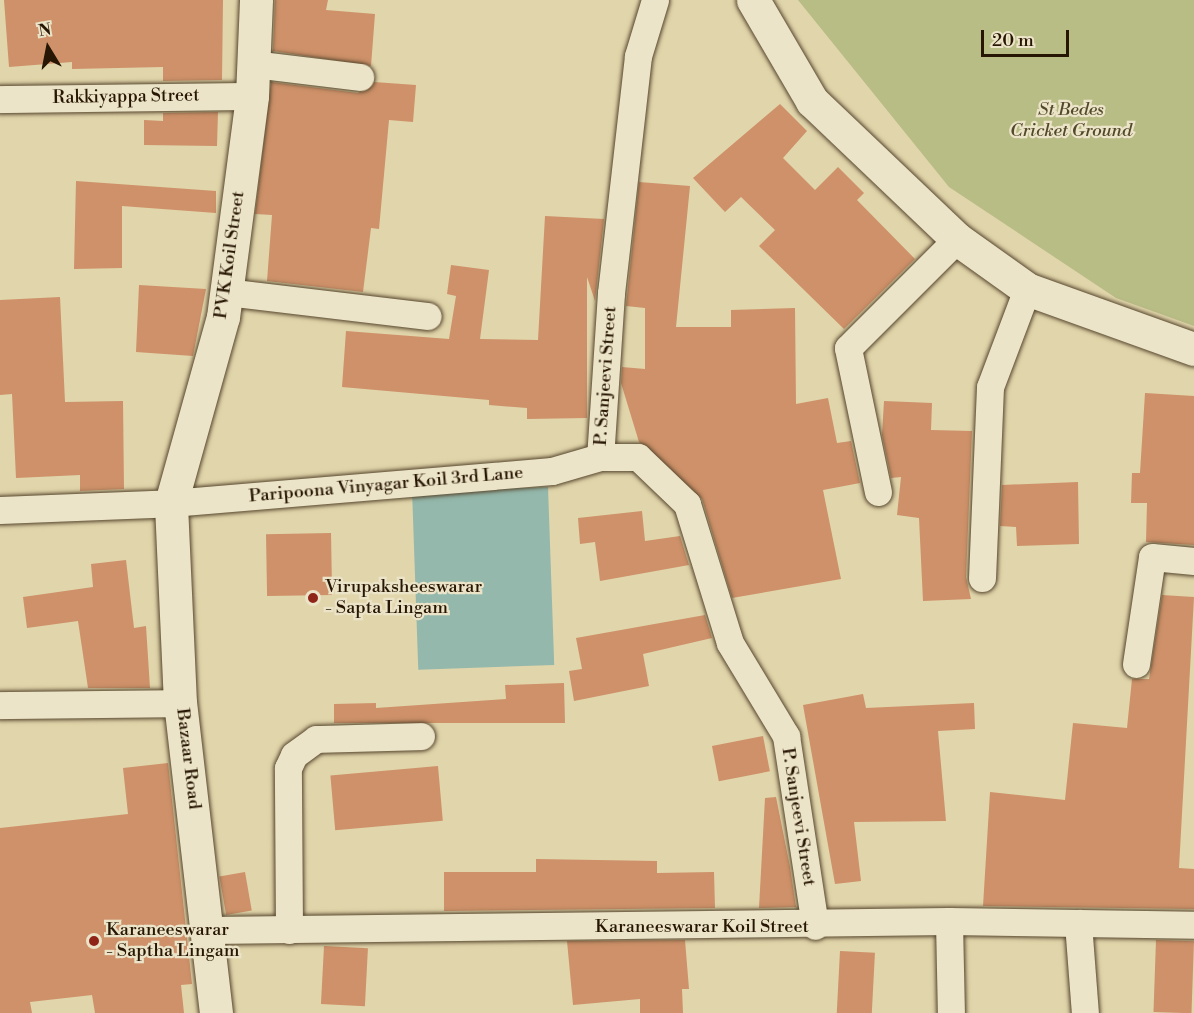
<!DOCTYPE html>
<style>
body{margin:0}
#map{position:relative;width:1194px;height:1013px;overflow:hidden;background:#e1d5ab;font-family:"Libre Bodoni",serif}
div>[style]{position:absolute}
.green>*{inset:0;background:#b8bc85}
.water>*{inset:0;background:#94b8ac;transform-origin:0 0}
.building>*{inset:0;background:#ce9169;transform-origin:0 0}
.roads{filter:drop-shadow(0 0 2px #56462d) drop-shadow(0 0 2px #56462d)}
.street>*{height:27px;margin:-13.5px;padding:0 13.5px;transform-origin:13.5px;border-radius:13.5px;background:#ece4c8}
.secondary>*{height:33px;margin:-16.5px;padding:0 16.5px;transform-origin:16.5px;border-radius:16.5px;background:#ece4c8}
.dots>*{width:16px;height:16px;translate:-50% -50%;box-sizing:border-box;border:3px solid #ece4c8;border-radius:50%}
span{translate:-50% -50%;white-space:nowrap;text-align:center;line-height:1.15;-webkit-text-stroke:4.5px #ece4c8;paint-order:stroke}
.street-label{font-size:18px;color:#271603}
.park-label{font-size:18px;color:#52482a;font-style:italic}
.poi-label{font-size:18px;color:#271603}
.left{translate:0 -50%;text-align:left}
.north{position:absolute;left:18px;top:18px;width:60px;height:60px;-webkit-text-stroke:4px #ece4c8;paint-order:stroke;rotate:350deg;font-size:16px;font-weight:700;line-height:24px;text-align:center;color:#271603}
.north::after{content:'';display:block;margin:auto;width:21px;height:27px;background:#271603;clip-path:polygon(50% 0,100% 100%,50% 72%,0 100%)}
.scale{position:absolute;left:981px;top:30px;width:88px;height:27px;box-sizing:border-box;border:3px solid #271603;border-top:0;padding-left:8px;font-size:18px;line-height:21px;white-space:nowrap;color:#271603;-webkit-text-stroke:4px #ece4c8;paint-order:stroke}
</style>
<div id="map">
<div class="green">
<div style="clip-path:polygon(798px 0,1194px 0,1194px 326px,1116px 298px,949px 187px)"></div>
</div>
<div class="water">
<div style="left:548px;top:487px;width:178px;height:136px;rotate:88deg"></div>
</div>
<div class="building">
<div style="clip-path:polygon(4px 0,223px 0,222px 80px,163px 81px,163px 67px,72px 69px,72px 62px,9px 67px)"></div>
<div style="clip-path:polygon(275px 0,328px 0,326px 10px,375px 14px,371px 66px,273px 51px)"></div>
<div style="clip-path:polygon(271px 82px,358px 93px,374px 82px,416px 85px,413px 122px,389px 120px,379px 229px,371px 228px,363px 292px,267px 281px,272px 215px,255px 214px)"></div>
<div style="clip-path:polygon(780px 104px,807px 131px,783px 158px,815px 190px,838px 167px,864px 193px,857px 200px,915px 259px,844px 329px,759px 246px,775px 230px,741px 197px,725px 212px,693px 178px)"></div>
<div style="clip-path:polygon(218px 112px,217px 146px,144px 145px,144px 120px,163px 121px,163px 113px)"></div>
<div style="clip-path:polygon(76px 181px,216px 191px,216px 213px,122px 206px,122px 268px,74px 269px)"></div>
<div style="clip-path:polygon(639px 182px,690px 186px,676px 327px,731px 327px,731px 310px,795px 308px,796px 404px,828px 398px,837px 443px,851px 441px,860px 483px,823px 490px,841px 579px,732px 598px,702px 499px,639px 442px,621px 383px,622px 367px,645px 369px,645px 308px,626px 306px)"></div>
<div style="clip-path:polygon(545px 216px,604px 219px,595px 301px,587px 277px,587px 418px,527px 419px,527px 408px,489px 405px,489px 400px,342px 387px,346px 331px,449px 339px,456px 296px,447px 294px,451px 265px,489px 270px,480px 339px,538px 340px)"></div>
<div style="clip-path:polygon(139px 285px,206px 289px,193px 356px,136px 352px)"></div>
<div style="clip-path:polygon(60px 297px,65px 402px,123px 401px,124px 489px,80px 491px,80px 475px,16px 478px,12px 394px,0 395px,0 300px)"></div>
<div style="clip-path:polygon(1145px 393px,1194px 396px,1194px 545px,1146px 542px,1147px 503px,1131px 503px,1132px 473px,1140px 473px)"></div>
<div style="clip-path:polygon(884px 401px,932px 403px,931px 430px,972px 431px,966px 577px,971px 599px,923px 601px,919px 518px,897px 515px,901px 477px,891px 478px,882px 435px)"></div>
<div style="clip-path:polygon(1078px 482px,1079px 544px,1017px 546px,1016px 527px,1000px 526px,1002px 485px)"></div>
<div style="clip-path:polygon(642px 511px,645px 541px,680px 536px,689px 565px,600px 581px,595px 542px,580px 544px,578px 518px)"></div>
<div style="left:331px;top:533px;width:62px;height:65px;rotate:89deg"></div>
<div style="clip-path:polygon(126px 560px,134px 628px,146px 626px,150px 688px,88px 688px,78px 621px,27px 628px,23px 597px,93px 587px,91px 564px)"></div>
<div style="clip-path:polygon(1162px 595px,1194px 597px,1179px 868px,1194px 869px,1194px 909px,983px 906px,990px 792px,1065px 800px,1073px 723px,1127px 728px,1132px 679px,1149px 679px)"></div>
<div style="clip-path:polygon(705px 615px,712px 638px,643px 654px,649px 686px,574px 701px,569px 671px,582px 669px,576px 638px)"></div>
<div style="clip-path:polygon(564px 683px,565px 723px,334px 723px,334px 704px,376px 703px,376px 708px,506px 699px,505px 685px)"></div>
<div style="clip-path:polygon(863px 694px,866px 708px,974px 703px,975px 729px,938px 731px,946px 821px,854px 822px,861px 881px,835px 884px,803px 705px)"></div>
<div style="left:763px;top:736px;width:36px;height:52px;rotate:79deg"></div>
<div style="clip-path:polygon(168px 763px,192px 984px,181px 985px,184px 1013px,95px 1013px,92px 995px,30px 1002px,32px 1013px,0 1013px,0 828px,128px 814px,123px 768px)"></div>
<div style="left:438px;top:766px;width:55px;height:108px;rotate:85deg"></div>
<div style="clip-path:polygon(776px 797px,790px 867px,796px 907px,759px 908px,765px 798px)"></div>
<div style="clip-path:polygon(536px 859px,657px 861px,657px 873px,714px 872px,715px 908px,444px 911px,444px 872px,536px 872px)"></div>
<div style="left:245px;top:872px;width:39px;height:26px;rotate:80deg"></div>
<div style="clip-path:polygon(685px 940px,689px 989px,682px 989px,683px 1013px,640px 1013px,640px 999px,573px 1005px,567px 941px)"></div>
<div style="left:1156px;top:940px;width:38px;height:72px;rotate:2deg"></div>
<div style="left:324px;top:946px;width:44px;height:58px;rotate:3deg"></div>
<div style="left:840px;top:951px;width:35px;height:62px;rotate:3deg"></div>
</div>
<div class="roads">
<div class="street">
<div style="left:655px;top:0;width:59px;rotate:106.9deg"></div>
<div style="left:638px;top:56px;width:239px;rotate:96.5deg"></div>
<div style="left:611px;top:293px;width:164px;rotate:93.8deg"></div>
<div style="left:600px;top:457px;width:38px"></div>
<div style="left:638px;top:457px;width:68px;rotate:43.8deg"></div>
<div style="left:687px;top:504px;width:145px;rotate:72.8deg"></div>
<div style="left:730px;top:643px;width:109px;rotate:58.9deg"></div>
<div style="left:786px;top:736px;width:192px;rotate:81.3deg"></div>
<div style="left:253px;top:64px;width:108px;rotate:6.9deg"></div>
<div style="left:0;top:99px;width:252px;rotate:-0.7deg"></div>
<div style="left:226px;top:292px;width:203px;rotate:6.8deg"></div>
<div style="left:878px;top:492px;width:147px;rotate:-101.8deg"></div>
<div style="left:848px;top:348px;width:154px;rotate:-45deg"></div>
<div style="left:0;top:510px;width:171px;rotate:-2.3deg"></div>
<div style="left:171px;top:503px;width:382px;rotate:-4.8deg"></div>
<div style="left:552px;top:471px;width:50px;rotate:-16.3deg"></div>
<div style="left:982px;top:578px;width:191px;rotate:-87.6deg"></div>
<div style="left:990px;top:387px;width:105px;rotate:-69.3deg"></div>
<div style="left:1136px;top:664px;width:108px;rotate:-81.5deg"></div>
<div style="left:1152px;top:557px;width:42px;rotate:5.4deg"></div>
<div style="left:0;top:705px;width:180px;rotate:-0.6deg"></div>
<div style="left:949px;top:921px;width:92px;rotate:88.8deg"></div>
<div style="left:1078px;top:923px;width:90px;rotate:85.6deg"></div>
<div style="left:210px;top:930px;width:739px;rotate:-0.7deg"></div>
<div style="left:949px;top:921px;width:245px;rotate:0.9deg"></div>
<div style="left:289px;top:930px;width:162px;rotate:-90.4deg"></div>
<div style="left:288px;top:768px;width:14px;rotate:-65deg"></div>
<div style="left:294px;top:755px;width:27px;rotate:-36deg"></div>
<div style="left:316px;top:739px;width:105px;rotate:-1.6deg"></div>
</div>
<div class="secondary">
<div style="left:753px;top:0;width:117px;rotate:59.7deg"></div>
<div style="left:812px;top:101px;width:200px;rotate:43.6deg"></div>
<div style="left:957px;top:239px;width:86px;rotate:35.5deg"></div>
<div style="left:1027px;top:289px;width:177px;rotate:19.8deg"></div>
<div style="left:216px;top:1013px;width:312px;rotate:-96.6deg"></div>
<div style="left:180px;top:703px;width:200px;rotate:-92.6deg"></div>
<div style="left:171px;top:503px;width:193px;rotate:-74.4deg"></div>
<div style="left:223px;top:317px;width:223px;rotate:-82.5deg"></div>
<div style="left:252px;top:96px;width:96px;rotate:-87.6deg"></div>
</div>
</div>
<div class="dots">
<div style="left:313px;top:598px;background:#8f2418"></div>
<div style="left:94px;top:941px;background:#8f2418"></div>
</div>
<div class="street-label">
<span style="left:126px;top:97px;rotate:-1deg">Rakkiyappa Street</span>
<span style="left:230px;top:255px;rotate:-82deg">PVK Koil Street</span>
<span style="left:606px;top:376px;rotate:-86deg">P. Sanjeevi Street</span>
<span style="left:386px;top:485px;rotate:-5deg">Paripoona Vinyagar Koil 3rd Lane</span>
<span style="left:188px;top:759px;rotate:83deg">Bazaar Road</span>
<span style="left:798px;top:817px;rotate:81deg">P. Sanjeevi Street</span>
<span style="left:702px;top:927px">Karaneeswarar Koil Street</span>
</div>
<div class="park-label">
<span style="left:1071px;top:121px">St Bedes<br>Cricket Ground</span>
</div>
<div class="poi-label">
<span class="left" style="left:325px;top:598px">Virupaksheeswarar<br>- Sapta Lingam</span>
<span class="left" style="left:106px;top:941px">Karaneeswarar<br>- Saptha Lingam</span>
</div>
<div class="north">N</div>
<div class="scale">20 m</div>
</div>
